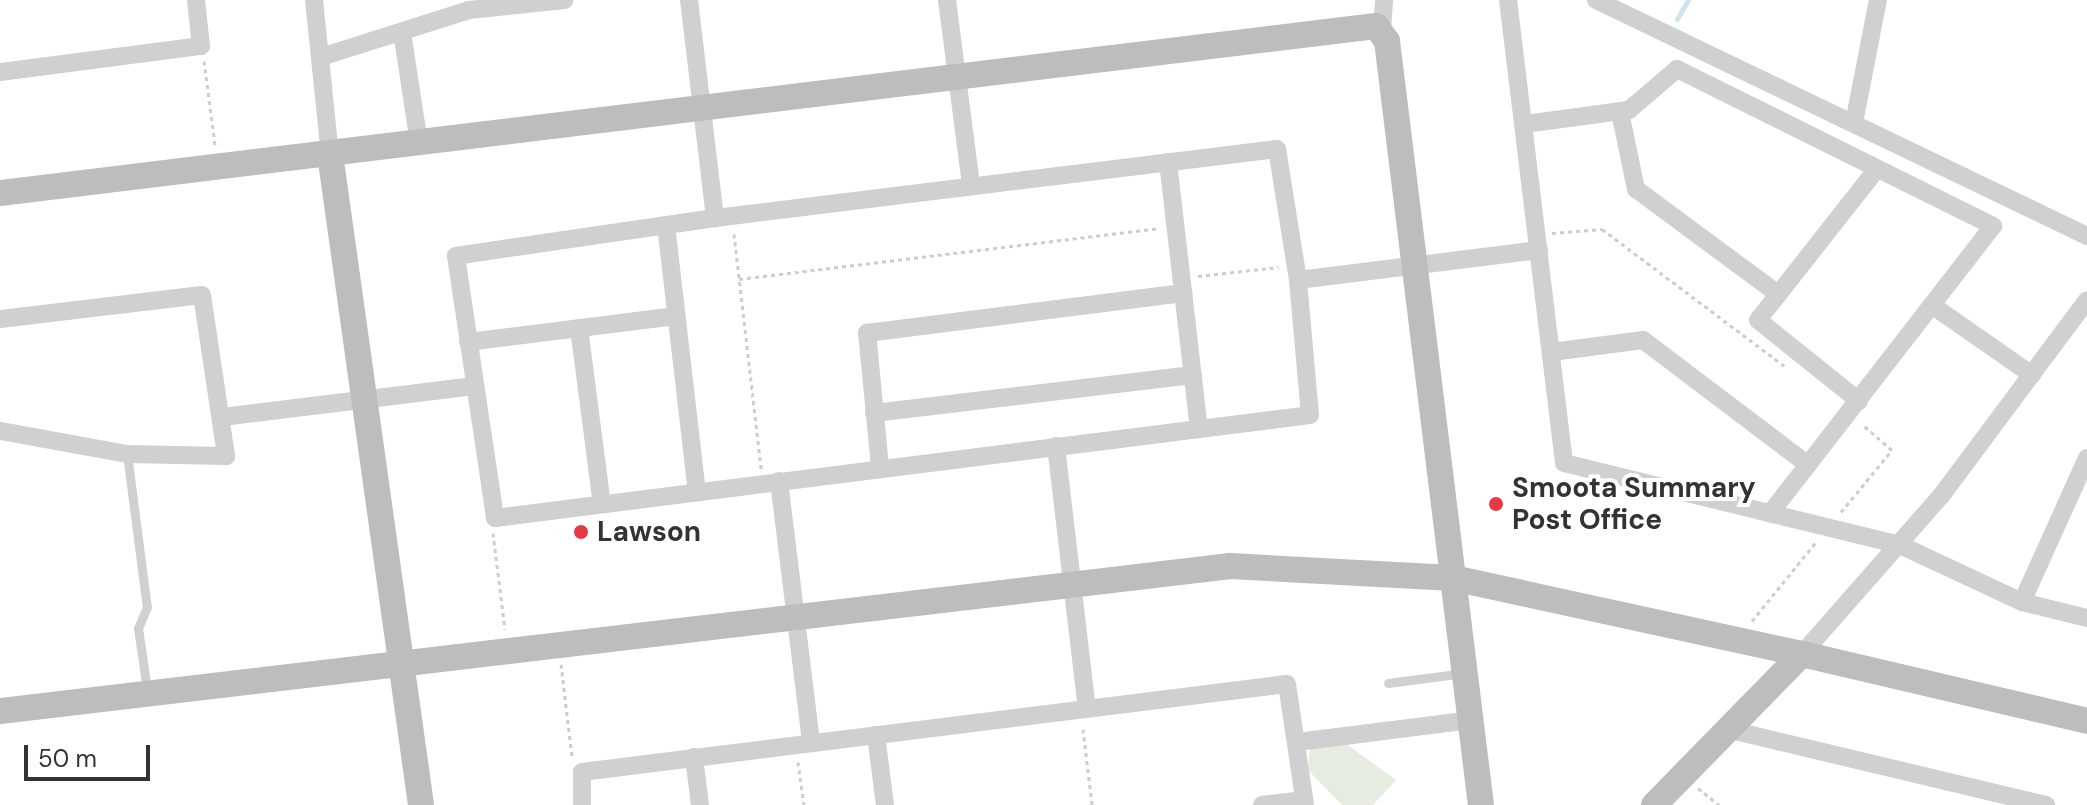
<!DOCTYPE html>
<style>
body{margin:0}
#map{position:relative;width:2087px;height:805px;overflow:hidden;background:#fff;font-family:"DM Sans",sans-serif}
div>[style]{position:absolute}
.green>*{inset:0;background:#e6ecdf}
.stream>*{height:5px;margin:-2.5px;padding:0 2.5px;transform-origin:2.5px;border-radius:2.5px;background:#cfe2ee}
.path>*{height:3px;margin-top:-1.5px;transform-origin:0;background:repeating-linear-gradient(90deg,#cdcdcd 0 4px,transparent 0 8px)}
.lane>*{height:9px;margin:-4.5px;padding:0 4.5px;transform-origin:4.5px;border-radius:4.5px;background:#d0d0d0}
.street>*{height:18px;margin:-9px;padding:0 9px;transform-origin:9px;border-radius:9px;background:#d0d0d0}
.secondary>*{height:26px;margin:-13px;padding:0 13px;transform-origin:13px;border-radius:13px;background:#bdbdbd}
.dots>*{width:22px;height:22px;translate:-50% -50%;box-sizing:border-box;border:4px solid #fff;border-radius:50%}
span{translate:-50% -50%;white-space:nowrap;text-align:center;line-height:1.15;-webkit-text-stroke:8px #fff;paint-order:stroke}
.poi-label{font-size:28px;color:#333;font-weight:700}
.left{translate:0 -50%;text-align:left}
.scale{position:absolute;left:24px;top:745px;width:126px;height:36px;box-sizing:border-box;border:4px solid #333;border-top:0;padding-left:10px;font-size:24px;line-height:28px;white-space:nowrap;color:#333;-webkit-text-stroke:6px #fff;paint-order:stroke}
</style>
<div id="map">
<div class="green">
<div style="clip-path:polygon(1345px 743px,1396px 780px,1373px 805px,1342px 805px,1308px 770px,1310px 748px)"></div>
</div>
<div class="stream">
<div style="left:1677px;top:19px;width:22px;rotate:-60deg"></div>
</div>
<div class="path">
<div style="left:204px;top:61px;width:85px;rotate:82.5deg"></div>
<div style="left:1552px;top:233px;width:50px;rotate:-4.6deg"></div>
<div style="left:1602px;top:229px;width:230px;rotate:36.9deg"></div>
<div style="left:734px;top:234px;width:237px;rotate:83.4deg"></div>
<div style="left:1198px;top:276px;width:81px;rotate:-6.4deg"></div>
<div style="left:739px;top:279px;width:424px;rotate:-6.9deg"></div>
<div style="left:1841px;top:512px;width:80px;rotate:-50.6deg"></div>
<div style="left:1892px;top:450px;width:40px;rotate:-139deg"></div>
<div style="left:493px;top:533px;width:97px;rotate:82.9deg"></div>
<div style="left:1752px;top:621px;width:102px;rotate:-51deg"></div>
<div style="left:561px;top:664px;width:93px;rotate:83.2deg"></div>
<div style="left:1083px;top:729px;width:77px;rotate:83.2deg"></div>
<div style="left:798px;top:762px;width:43px;rotate:82.1deg"></div>
<div style="left:1698px;top:788px;width:27px;rotate:39deg"></div>
</div>
<div class="lane">
<div style="left:127px;top:454px;width:154px;rotate:82.6deg"></div>
<div style="left:147px;top:607px;width:23px;rotate:113deg"></div>
<div style="left:138px;top:628px;width:63px;rotate:81.7deg"></div>
<div style="left:1388px;top:683px;width:77px;rotate:-7.5deg"></div>
</div>
<div class="street">
<div style="left:314px;top:0;width:155px;rotate:84.1deg"></div>
<div style="left:689px;top:0;width:220px;rotate:83.2deg"></div>
<div style="left:715px;top:218px;width:262px;rotate:171.7deg"></div>
<div style="left:456px;top:256px;width:265px;rotate:81.5deg"></div>
<div style="left:495px;top:518px;width:821px;rotate:-7.2deg"></div>
<div style="left:1310px;top:415px;width:136px;rotate:-95.1deg"></div>
<div style="left:1298px;top:280px;width:243px;rotate:-7.1deg"></div>
<div style="left:947px;top:0;width:188px;rotate:82.6deg"></div>
<div style="left:1508px;top:0;width:466px;rotate:83.1deg"></div>
<div style="left:1564px;top:463px;width:346px;rotate:13.7deg"></div>
<div style="left:1900px;top:545px;width:135px;rotate:25deg"></div>
<div style="left:2022px;top:602px;width:67px;rotate:13.8deg"></div>
<div style="left:1596px;top:0;width:545px;rotate:25.67deg"></div>
<div style="left:1382px;top:30px;width:30px;rotate:-86deg"></div>
<div style="left:402px;top:32px;width:112px;rotate:81.3deg"></div>
<div style="left:321px;top:57px;width:155px;rotate:-17.6deg"></div>
<div style="left:469px;top:10px;width:96px;rotate:-6deg"></div>
<div style="left:0;top:72px;width:203px;rotate:-7.4deg"></div>
<div style="left:201px;top:46px;width:46px;rotate:-96.2deg"></div>
<div style="left:1620px;top:112px;width:79px;rotate:78.3deg"></div>
<div style="left:1636px;top:189px;width:177px;rotate:36.5deg"></div>
<div style="left:1854px;top:123px;width:125px;rotate:-79deg"></div>
<div style="left:1524px;top:124px;width:106px;rotate:-7.6deg"></div>
<div style="left:1629px;top:110px;width:63px;rotate:-40.5deg"></div>
<div style="left:1677px;top:69px;width:353px;rotate:26.4deg"></div>
<div style="left:1993px;top:226px;width:364px;rotate:127.8deg"></div>
<div style="left:1168px;top:162px;width:268px;rotate:83.4deg"></div>
<div style="left:715px;top:218px;width:566px;rotate:-7deg"></div>
<div style="left:1277px;top:149px;width:133px;rotate:80.9deg"></div>
<div style="left:666px;top:225px;width:269px;rotate:83.4deg"></div>
<div style="left:1936px;top:308px;width:117px;rotate:34.9deg"></div>
<div style="left:0;top:319px;width:203px;rotate:-6.8deg"></div>
<div style="left:202px;top:295px;width:163px;rotate:81.5deg"></div>
<div style="left:226px;top:456px;width:99px;rotate:-178.8deg"></div>
<div style="left:127px;top:454px;width:129px;rotate:-169.7deg"></div>
<div style="left:579px;top:328px;width:177px;rotate:82.6deg"></div>
<div style="left:468px;top:342px;width:210px;rotate:-7.1deg"></div>
<div style="left:1552px;top:352px;width:92px;rotate:-7.5deg"></div>
<div style="left:1643px;top:340px;width:207px;rotate:37.1deg"></div>
<div style="left:1859px;top:401px;width:129px;rotate:-141.3deg"></div>
<div style="left:1758px;top:320px;width:192px;rotate:-51.8deg"></div>
<div style="left:874px;top:413px;width:321px;rotate:-6.8deg"></div>
<div style="left:222px;top:417px;width:254px;rotate:-7deg"></div>
<div style="left:1056px;top:446px;width:264px;rotate:83.3deg"></div>
<div style="left:880px;top:467px;width:135px;rotate:-95.5deg"></div>
<div style="left:867px;top:333px;width:319px;rotate:-7.2deg"></div>
<div style="left:779px;top:481px;width:264px;rotate:83deg"></div>
<div style="left:2022px;top:602px;width:158px;rotate:-65.7deg"></div>
<div style="left:1802px;top:654px;width:210px;rotate:-48.7deg"></div>
<div style="left:1941px;top:496px;width:244px;rotate:-53.3deg"></div>
<div style="left:1731px;top:730px;width:324px;rotate:13.4deg"></div>
<div style="left:876px;top:735px;width:71px;rotate:82.7deg"></div>
<div style="left:1297px;top:742px;width:175px;rotate:-7.2deg"></div>
<div style="left:694px;top:757px;width:48px;rotate:82.9deg"></div>
<div style="left:582px;top:805px;width:33px;rotate:-90deg"></div>
<div style="left:582px;top:772px;width:710px;rotate:-7.12deg"></div>
<div style="left:1287px;top:684px;width:122px;rotate:81.5deg"></div>
<div style="left:1262px;top:805px;width:42px;rotate:-6.8deg"></div>
</div>
<div class="secondary">
<div style="left:330px;top:154px;width:657px;rotate:82.04deg"></div>
<div style="left:0;top:193px;width:1386px;rotate:-6.92deg"></div>
<div style="left:1376px;top:26px;width:19px;rotate:54deg"></div>
<div style="left:1387px;top:41px;width:770px;rotate:82.99deg"></div>
<div style="left:0;top:711px;width:1239px;rotate:-6.72deg"></div>
<div style="left:1230px;top:566px;width:223px;rotate:3.1deg"></div>
<div style="left:1453px;top:578px;width:357px;rotate:12.3deg"></div>
<div style="left:1654px;top:805px;width:211px;rotate:-45.6deg"></div>
<div style="left:1802px;top:654px;width:293px;rotate:13.2deg"></div>
</div>
<div class="dots">
<div style="left:1496px;top:504px;background:#e63946"></div>
<div style="left:581px;top:532px;background:#e63946"></div>
</div>
<div class="poi-label">
<span class="left" style="left:1512px;top:504px">Smoota Summary<br>Post Office</span>
<span class="left" style="left:597px;top:532px">Lawson</span>
</div>
<div class="scale">50 m</div>
</div>
